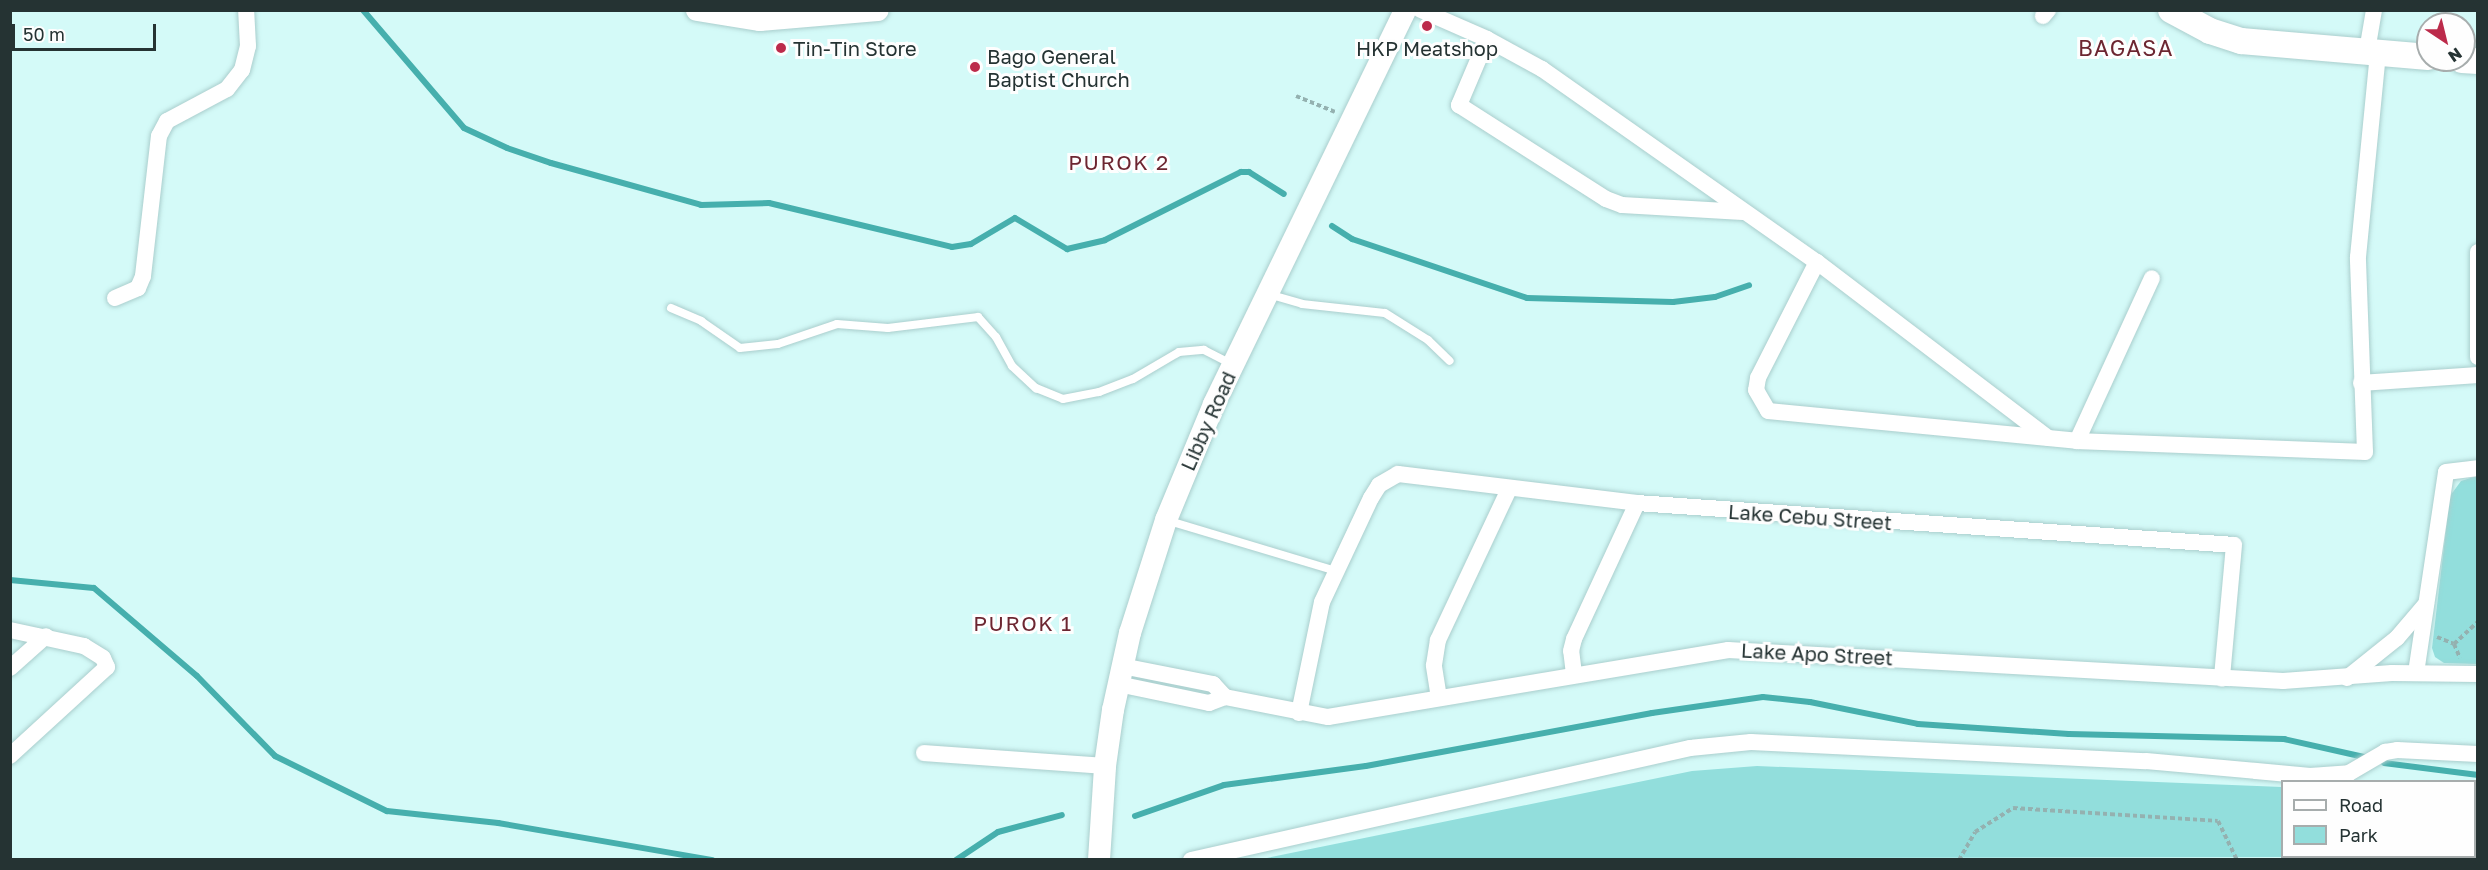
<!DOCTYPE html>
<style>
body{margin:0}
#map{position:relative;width:2488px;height:870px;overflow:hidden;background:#d4faf8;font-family:"Golos Text",sans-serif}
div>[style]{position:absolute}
.green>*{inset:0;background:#92dedc}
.stream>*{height:6px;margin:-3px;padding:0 3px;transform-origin:3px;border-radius:3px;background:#46afad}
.path>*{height:4px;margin-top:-2px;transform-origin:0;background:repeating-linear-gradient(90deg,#94b1b0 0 4.5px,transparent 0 7.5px)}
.roads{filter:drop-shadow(0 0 2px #aacecd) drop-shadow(0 0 2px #aacecd)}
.lane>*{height:8px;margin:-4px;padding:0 4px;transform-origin:4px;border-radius:4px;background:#fff}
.street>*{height:16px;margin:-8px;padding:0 8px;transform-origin:8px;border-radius:8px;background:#fff}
.secondary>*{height:22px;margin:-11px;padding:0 11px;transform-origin:11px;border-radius:11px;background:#fff}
.primary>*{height:26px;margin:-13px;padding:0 13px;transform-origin:13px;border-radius:13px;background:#fff}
.dots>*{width:16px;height:16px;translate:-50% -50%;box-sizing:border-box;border:3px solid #fefefe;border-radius:50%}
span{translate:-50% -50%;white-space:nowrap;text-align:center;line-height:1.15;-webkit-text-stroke:6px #fefefe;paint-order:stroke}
.poi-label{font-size:20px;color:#253333}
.left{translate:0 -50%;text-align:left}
.street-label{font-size:20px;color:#253333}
.neighbourhood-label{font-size:21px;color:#6c2631;letter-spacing:1.5px}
.quarter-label{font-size:22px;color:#6c2631;letter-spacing:1.5px}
.frame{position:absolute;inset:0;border:12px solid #253333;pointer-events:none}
.legend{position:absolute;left:2281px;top:780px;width:195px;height:78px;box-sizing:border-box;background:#fefefe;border:2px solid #a7adad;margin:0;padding:8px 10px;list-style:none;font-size:18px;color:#253333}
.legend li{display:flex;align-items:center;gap:12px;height:30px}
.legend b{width:30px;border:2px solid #a7adad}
.north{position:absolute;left:2416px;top:12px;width:60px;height:60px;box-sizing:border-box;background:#fefefe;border:2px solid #a7adad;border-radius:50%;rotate:145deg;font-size:16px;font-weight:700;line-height:24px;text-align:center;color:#253333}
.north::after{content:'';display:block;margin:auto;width:21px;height:27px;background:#bc2b4b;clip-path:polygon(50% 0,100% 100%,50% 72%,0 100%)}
.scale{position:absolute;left:12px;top:24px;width:144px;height:27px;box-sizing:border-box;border:3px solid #253333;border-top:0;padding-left:8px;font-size:18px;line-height:21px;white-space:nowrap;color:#253333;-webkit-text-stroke:4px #fefefe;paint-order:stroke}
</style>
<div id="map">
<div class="green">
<div style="clip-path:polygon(2477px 476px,2477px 664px,2444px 663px,2435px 657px,2432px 648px,2450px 496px,2461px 481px)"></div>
<div style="clip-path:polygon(1757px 766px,2282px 787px,2282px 856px,2328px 857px,1262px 859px,1692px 771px)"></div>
</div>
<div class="stream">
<div style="left:363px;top:10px;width:155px;rotate:49.4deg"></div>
<div style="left:464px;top:128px;width:47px;rotate:24.9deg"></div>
<div style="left:507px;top:148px;width:46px;rotate:18.8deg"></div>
<div style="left:551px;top:163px;width:156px;rotate:15.6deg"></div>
<div style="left:701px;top:205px;width:68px;rotate:-1.7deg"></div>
<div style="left:769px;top:203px;width:188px;rotate:13.5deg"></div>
<div style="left:952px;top:247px;width:19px;rotate:-9deg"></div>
<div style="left:971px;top:244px;width:51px;rotate:-30.6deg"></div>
<div style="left:1015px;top:218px;width:61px;rotate:30.8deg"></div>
<div style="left:1067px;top:249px;width:39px;rotate:-13deg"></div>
<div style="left:1105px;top:240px;width:152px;rotate:-26.6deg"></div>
<div style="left:1241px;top:172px;width:8px"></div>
<div style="left:1249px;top:172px;width:41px;rotate:32.2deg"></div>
<div style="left:1332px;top:226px;width:24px;rotate:33deg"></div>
<div style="left:1352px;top:239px;width:185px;rotate:18.6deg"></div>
<div style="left:1527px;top:298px;width:146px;rotate:1.6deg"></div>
<div style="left:1673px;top:302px;width:42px;rotate:-6.8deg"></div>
<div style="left:1715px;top:297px;width:36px;rotate:-19deg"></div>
<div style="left:10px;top:580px;width:84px;rotate:5.4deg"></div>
<div style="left:94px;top:588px;width:135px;rotate:40.5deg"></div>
<div style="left:197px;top:676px;width:112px;rotate:45.7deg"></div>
<div style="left:275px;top:756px;width:125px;rotate:26.2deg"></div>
<div style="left:387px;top:811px;width:112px;rotate:6.2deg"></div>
<div style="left:498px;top:823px;width:218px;rotate:9.8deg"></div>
<div style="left:2384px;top:763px;width:95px;rotate:7.3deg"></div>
<div style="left:1135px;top:816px;width:94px;rotate:-19.2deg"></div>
<div style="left:1224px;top:785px;width:143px;rotate:-7.6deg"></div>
<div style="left:1366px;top:766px;width:291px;rotate:-10.5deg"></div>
<div style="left:1652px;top:713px;width:112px;rotate:-8.2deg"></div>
<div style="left:1763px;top:697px;width:47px;rotate:6.1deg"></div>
<div style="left:1810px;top:702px;width:110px;rotate:11.5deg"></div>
<div style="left:1918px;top:724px;width:151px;rotate:3.8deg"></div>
<div style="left:2069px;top:734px;width:215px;rotate:1.3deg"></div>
<div style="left:2284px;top:739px;width:82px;rotate:12.7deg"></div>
<div style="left:956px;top:860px;width:50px;rotate:-33.7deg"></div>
<div style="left:998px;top:832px;width:66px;rotate:-14.9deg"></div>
</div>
<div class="path">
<div style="left:1296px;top:96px;width:42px;rotate:22.3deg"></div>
<div style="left:2437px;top:637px;width:18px;rotate:22deg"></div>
<div style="left:2454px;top:644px;width:15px;rotate:67deg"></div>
<div style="left:2454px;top:644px;width:33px;rotate:-43deg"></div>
<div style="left:1959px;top:860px;width:32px;rotate:-60deg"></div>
<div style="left:1975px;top:832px;width:45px;rotate:-32.3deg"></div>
<div style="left:2013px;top:808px;width:205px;rotate:3.6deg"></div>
<div style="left:2218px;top:821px;width:43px;rotate:64deg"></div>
</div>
<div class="roads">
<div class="lane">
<div style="left:1268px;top:294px;width:35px;rotate:16deg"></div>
<div style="left:1302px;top:304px;width:83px;rotate:6.2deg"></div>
<div style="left:1385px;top:313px;width:51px;rotate:32.1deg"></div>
<div style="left:1428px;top:340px;width:30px;rotate:44deg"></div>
<div style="left:671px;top:308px;width:33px;rotate:23deg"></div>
<div style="left:701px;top:321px;width:47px;rotate:34.7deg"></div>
<div style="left:740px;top:348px;width:38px;rotate:-6deg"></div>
<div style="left:778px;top:344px;width:62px;rotate:-18.7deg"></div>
<div style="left:837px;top:324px;width:51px;rotate:4.5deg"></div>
<div style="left:888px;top:328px;width:91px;rotate:-7deg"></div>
<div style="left:978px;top:317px;width:27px;rotate:48deg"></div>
<div style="left:996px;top:337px;width:33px;rotate:61deg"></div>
<div style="left:1012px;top:366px;width:33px;rotate:43deg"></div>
<div style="left:1036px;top:388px;width:29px;rotate:22deg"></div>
<div style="left:1063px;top:399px;width:37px;rotate:-11deg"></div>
<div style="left:1099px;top:392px;width:36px;rotate:-21deg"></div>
<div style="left:1133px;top:379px;width:53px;rotate:-30.4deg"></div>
<div style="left:1179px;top:352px;width:25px;rotate:-5deg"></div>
<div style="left:1204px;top:350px;width:33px;rotate:27deg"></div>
<div style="left:1166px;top:520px;width:177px;rotate:16.7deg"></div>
</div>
<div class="street">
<div style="left:1421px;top:10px;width:72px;rotate:23.7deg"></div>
<div style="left:1487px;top:39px;width:63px;rotate:28.6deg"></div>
<div style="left:1542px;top:69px;width:336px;rotate:35.1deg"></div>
<div style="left:1817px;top:262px;width:290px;rotate:37.3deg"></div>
<div style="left:2043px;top:16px;width:8px;rotate:-50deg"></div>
<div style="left:1487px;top:39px;width:72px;rotate:113deg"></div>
<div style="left:1459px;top:105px;width:174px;rotate:32.6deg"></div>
<div style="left:1606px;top:199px;width:17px;rotate:21deg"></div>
<div style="left:1622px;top:205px;width:121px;rotate:3.3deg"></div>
<div style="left:2367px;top:51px;width:42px;rotate:-80.3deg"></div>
<div style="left:2478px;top:252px;width:105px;rotate:90deg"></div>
<div style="left:1817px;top:262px;width:130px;rotate:117deg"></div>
<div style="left:1758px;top:378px;width:12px;rotate:99deg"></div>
<div style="left:1756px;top:390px;width:24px;rotate:60deg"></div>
<div style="left:1768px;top:411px;width:310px;rotate:5.5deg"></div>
<div style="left:2077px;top:441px;width:288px;rotate:2.2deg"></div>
<div style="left:2365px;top:452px;width:195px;rotate:-92.1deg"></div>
<div style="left:2358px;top:257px;width:206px;rotate:-84.4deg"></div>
<div style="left:115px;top:298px;width:25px;rotate:-23deg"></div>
<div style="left:138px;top:288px;width:13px;rotate:-67deg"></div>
<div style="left:143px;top:276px;width:141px;rotate:-83.5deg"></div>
<div style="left:159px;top:136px;width:17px;rotate:-62deg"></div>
<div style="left:167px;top:121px;width:68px;rotate:-28.1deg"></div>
<div style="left:227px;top:89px;width:24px;rotate:-52deg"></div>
<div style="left:242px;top:70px;width:25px;rotate:-76deg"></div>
<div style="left:248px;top:46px;width:36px;rotate:-93deg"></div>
<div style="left:2361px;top:383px;width:117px;rotate:-3.9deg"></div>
<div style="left:2077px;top:441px;width:179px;rotate:-65.3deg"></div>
<div style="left:10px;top:630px;width:76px;rotate:12.2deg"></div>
<div style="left:84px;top:646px;width:22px;rotate:32deg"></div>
<div style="left:103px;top:658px;width:10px;rotate:66deg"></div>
<div style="left:107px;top:667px;width:132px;rotate:137.5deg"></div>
<div style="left:1122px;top:666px;width:93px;rotate:11.2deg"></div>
<div style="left:1213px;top:684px;width:18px;rotate:47deg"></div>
<div style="left:10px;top:668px;width:48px;rotate:-41.6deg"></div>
<div style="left:2416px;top:673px;width:203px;rotate:-81.5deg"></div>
<div style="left:2446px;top:472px;width:32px;rotate:-7deg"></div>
<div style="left:1574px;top:674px;width:23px;rotate:-97deg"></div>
<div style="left:1571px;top:651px;width:12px;rotate:-76deg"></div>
<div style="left:1574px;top:639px;width:150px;rotate:-65.1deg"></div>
<div style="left:2347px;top:678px;width:64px;rotate:-38.7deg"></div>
<div style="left:2397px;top:638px;width:45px;rotate:-49.5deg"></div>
<div style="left:1118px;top:684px;width:93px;rotate:11.8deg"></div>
<div style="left:1209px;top:703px;width:17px;rotate:-21deg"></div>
<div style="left:1225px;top:697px;width:105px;rotate:11deg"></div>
<div style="left:1328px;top:717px;width:406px;rotate:-9.5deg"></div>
<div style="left:1728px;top:650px;width:556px;rotate:3.2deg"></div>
<div style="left:2283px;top:681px;width:109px;rotate:-4.2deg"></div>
<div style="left:2392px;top:673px;width:86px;rotate:0.7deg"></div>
<div style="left:1439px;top:698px;width:33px;rotate:-99deg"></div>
<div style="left:1434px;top:665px;width:25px;rotate:-81deg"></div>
<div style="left:1438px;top:640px;width:167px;rotate:-64.8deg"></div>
<div style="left:1299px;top:713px;width:113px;rotate:-78.3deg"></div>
<div style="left:1322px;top:602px;width:115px;rotate:-64.8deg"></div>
<div style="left:1371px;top:498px;width:15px;rotate:-58deg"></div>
<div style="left:1379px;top:485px;width:22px;rotate:-30deg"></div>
<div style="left:1398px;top:474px;width:241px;rotate:6.9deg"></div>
<div style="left:1637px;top:503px;width:598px;rotate:4.02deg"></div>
<div style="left:2234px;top:545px;width:134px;rotate:95.2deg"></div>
<div style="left:924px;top:753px;width:181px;rotate:4.1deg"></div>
<div style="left:1191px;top:860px;width:511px;rotate:-12.65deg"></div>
<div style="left:1690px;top:748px;width:61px;rotate:-5.6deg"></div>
<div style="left:1751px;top:742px;width:395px;rotate:2.8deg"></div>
<div style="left:2146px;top:761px;width:165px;rotate:5.2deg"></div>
<div style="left:2310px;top:776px;width:39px;rotate:-4deg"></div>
<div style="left:2349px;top:773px;width:42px;rotate:-30.3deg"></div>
<div style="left:2385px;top:752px;width:12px;rotate:-9deg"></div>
<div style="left:2397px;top:750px;width:81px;rotate:2.8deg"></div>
</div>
<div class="secondary">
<div style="left:697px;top:10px;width:64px;rotate:9deg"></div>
<div style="left:760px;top:20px;width:118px;rotate:-4.8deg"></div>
<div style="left:1099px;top:860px;width:94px;rotate:-86.3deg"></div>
<div style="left:1105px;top:766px;width:57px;rotate:-81.9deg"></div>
<div style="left:1113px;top:710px;width:79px;rotate:-77.6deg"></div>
<div style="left:1130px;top:633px;width:119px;rotate:-72.3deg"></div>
<div style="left:1166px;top:520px;width:126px;rotate:-67.5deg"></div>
<div style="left:1214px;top:404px;width:438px;rotate:-64.1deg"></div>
</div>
<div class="primary">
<div style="left:2171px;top:10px;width:44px;rotate:28.3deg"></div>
<div style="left:2210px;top:31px;width:33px;rotate:18deg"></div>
<div style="left:2241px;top:41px;width:188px;rotate:4.9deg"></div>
<div style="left:2462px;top:60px;width:16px;rotate:4deg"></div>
</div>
</div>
<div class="dots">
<div style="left:1427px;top:26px;background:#bc2b4b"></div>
<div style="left:781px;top:48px;background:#bc2b4b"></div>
<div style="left:975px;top:67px;background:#bc2b4b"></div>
</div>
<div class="poi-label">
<span class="left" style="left:793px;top:48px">Tin-Tin Store</span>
<span style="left:1427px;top:48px">HKP Meatshop</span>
<span class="left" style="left:987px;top:68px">Bago General<br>Baptist Church</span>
</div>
<div class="street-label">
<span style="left:1208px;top:421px;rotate:-66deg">Libby Road</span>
<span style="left:1810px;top:517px;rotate:4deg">Lake Cebu Street</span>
<span style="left:1817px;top:654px;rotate:3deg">Lake Apo Street</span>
</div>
<div class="neighbourhood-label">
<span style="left:1119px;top:162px">PUROK 2</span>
<span style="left:1023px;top:623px">PUROK 1</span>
</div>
<div class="quarter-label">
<span style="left:2126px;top:48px">BAGASA</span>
</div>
<div class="frame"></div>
<ul class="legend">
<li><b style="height:8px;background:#fff"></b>Road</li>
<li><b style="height:16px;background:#92dedc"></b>Park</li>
</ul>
<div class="north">N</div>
<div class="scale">50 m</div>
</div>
